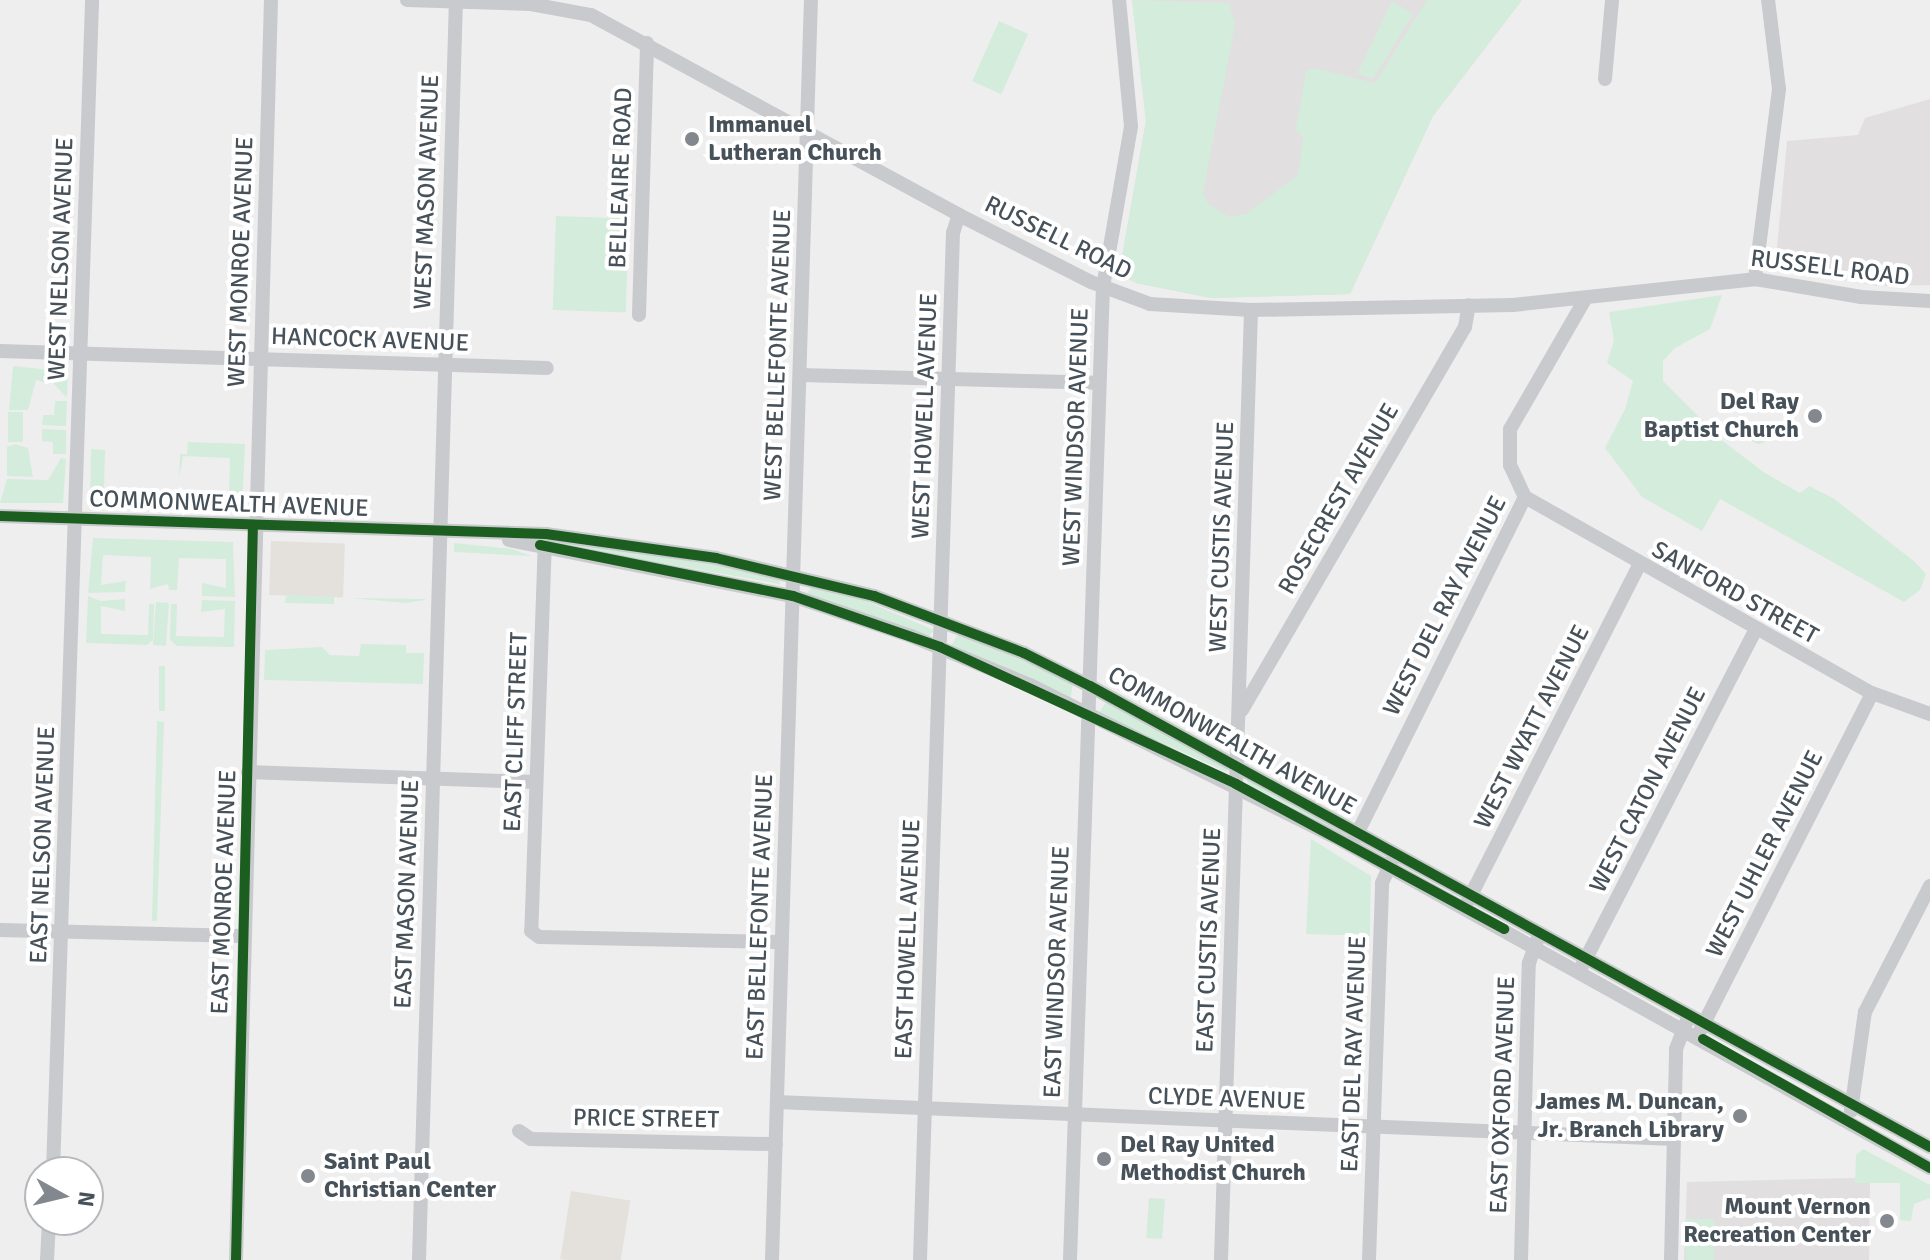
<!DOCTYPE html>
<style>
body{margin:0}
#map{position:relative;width:1930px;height:1260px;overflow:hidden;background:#efeeee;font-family:Signika,sans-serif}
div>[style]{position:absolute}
.commercial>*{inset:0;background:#e4e1dc;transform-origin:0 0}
.education>*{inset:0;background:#e1dfdf}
.green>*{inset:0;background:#d4ecdc;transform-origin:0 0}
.round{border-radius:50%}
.minor>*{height:14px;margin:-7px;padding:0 7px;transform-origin:7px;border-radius:7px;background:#c8cacd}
.cycleway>*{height:10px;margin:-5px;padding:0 5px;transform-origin:5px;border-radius:5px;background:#1b5e20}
.dots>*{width:22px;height:22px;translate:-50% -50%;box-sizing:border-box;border:4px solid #fff;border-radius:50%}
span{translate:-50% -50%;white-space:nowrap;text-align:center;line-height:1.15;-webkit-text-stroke:8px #fff;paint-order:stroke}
.poi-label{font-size:24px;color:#475159;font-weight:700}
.left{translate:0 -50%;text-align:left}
.right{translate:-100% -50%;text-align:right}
.street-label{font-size:24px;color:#475159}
.north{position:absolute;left:24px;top:1156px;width:80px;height:80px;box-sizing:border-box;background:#fff;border:2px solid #b5b9bd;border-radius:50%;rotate:98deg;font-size:22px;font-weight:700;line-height:32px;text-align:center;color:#475159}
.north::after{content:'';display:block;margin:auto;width:28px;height:36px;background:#82888d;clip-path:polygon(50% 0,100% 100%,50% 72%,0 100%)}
</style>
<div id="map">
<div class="commercial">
<div style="left:271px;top:541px;width:74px;height:54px;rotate:2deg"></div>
<div style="left:571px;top:1191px;width:60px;height:69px;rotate:9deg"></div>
</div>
<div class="education">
<div style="clip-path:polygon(1132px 0,1522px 0,1433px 116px,1350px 294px,1211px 298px,1136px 283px,1119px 274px,1146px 121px)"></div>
<div style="clip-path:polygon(1930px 99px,1930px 285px,1879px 286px,1775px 269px,1787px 141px,1858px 135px,1865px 118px)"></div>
<div style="clip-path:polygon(1855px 1178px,1856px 1183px,1870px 1183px,1869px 1260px,1684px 1260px,1687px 1182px)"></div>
</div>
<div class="green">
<div style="clip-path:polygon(1132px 0,1229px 3px,1235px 25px,1203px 192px,1208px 204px,1230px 217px,1246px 214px,1298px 175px,1303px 138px,1296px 129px,1306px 71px,1313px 68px,1375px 83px,1427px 0,1522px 0,1433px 116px,1350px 294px,1211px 298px,1136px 283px,1119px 274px,1146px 121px)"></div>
<div style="clip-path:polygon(1392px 1px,1413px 14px,1373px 79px,1357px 74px)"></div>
<div style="left:999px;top:21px;width:32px;height:66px;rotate:24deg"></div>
<div style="left:556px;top:216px;width:73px;height:94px;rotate:2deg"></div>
<div style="clip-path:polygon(1722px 295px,1710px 329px,1675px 348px,1663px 361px,1663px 381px,1724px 442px,1765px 473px,1800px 493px,1809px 486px,1833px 498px,1915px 562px,1926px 574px,1920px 590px,1904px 602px,1720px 499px,1702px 531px,1642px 497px,1605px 448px,1625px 409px,1633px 381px,1607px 363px,1614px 340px,1609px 312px)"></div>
<div style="clip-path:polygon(13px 366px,51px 370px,51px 384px,36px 380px,28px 410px,9px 410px)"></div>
<div style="clip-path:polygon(56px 367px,68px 370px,67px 398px,54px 384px)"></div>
<div style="clip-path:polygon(55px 401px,67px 401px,66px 426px,42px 425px,43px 415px,54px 415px)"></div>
<div style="left:8px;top:412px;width:15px;height:30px"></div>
<div class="round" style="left:1749px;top:424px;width:20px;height:20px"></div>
<div style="clip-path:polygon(42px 429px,66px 430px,66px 454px,53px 454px,53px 442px,42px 441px)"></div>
<div style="clip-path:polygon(188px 442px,245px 444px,242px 509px,206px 509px,207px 496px,229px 496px,230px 458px,183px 456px,179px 479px,180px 454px,187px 454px)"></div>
<div style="clip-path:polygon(15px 444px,28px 448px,33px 477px,7px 476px,7px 447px)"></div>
<div style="clip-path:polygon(91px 449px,105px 450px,104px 492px,126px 493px,126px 506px,90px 503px)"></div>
<div style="clip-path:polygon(61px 458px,66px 459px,63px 503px,0 503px,7px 479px,48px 480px)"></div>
<div style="clip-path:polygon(181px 495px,204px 496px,204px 509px,176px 508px)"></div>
<div style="clip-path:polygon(93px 538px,233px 542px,235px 597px,202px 596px,202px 583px,226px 588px,226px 559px,179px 558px,177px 590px,169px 590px,168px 584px,150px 589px,151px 557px,103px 555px,101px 585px,126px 581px,125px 592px,88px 593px)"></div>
<div style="clip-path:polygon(559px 540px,666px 553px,779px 580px,780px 584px,562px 545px)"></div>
<div style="clip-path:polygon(454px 543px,512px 549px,531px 556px,454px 552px)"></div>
<div style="clip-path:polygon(811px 587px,854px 596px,934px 630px,929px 636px,807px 594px)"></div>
<div style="clip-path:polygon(286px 595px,334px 597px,334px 604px,285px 603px)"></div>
<div style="clip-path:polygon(88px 596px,101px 601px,125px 599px,125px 611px,101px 606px,101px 634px,148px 635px,149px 604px,154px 604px,153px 640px,147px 645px,86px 643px)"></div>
<div style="clip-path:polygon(351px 598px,425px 599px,425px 600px,406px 603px)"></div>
<div style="clip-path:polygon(202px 600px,235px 601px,234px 647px,177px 646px,170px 640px,171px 604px,177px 604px,176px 636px,224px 637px,225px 609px,201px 612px)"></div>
<div style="left:156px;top:602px;width:13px;height:43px;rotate:4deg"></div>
<div style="clip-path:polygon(959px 632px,1073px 683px,1070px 702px,951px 646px)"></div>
<div style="clip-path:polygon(361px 644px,406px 645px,406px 653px,424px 653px,423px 684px,264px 680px,265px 650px,322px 647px,330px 655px,359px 656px)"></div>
<div style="left:159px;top:666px;width:6px;height:45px"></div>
<div style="clip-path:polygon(1106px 702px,1227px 767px,1227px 772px,1098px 714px)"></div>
<div style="clip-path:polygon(157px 721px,164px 722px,157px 921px,152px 921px)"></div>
<div style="clip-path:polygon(1247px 779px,1343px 831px,1343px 834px,1248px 785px)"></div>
<div style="clip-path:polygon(1311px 839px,1371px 876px,1370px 936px,1306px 934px)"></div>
<div style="clip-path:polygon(1863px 1149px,1930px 1185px,1930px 1198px,1914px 1204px,1911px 1221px,1900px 1220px,1900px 1183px,1855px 1183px,1856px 1155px)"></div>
<div style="left:1149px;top:1198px;width:16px;height:40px;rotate:4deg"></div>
<div style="left:1686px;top:1219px;width:28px;height:41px"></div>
</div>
<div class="minor">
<div style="left:407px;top:0;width:124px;rotate:1.8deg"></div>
<div style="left:531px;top:4px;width:61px;rotate:10.4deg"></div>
<div style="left:591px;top:15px;width:419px;rotate:28.5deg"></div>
<div style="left:959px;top:215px;width:148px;rotate:26.9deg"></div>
<div style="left:1091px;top:282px;width:63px;rotate:20.4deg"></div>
<div style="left:1150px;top:304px;width:101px;rotate:3.4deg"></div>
<div style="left:1251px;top:310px;width:262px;rotate:-1.1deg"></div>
<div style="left:1513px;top:305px;width:243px;rotate:-6.1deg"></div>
<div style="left:1755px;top:279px;width:108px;rotate:9.6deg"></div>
<div style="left:1861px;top:297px;width:69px;rotate:3.3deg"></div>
<div style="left:1605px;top:79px;width:79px;rotate:-84.9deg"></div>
<div style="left:1755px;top:279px;width:192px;rotate:-82.8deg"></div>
<div style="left:1779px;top:89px;width:90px;rotate:-97deg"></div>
<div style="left:1584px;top:301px;width:148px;rotate:120deg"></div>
<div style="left:1510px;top:429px;width:36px;rotate:90deg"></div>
<div style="left:1510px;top:465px;width:35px;rotate:65deg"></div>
<div style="left:1525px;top:497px;width:399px;rotate:29.5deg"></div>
<div style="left:1872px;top:693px;width:62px;rotate:19.9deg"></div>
<div style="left:639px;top:315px;width:272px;rotate:-88.3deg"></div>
<div style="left:0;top:351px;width:547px;rotate:1.78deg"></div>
<div style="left:800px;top:375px;width:299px;rotate:1.5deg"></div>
<div style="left:0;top:516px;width:546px;rotate:1.89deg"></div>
<div style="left:546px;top:534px;width:172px;rotate:8deg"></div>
<div style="left:716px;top:558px;width:163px;rotate:13.5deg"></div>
<div style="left:874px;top:596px;width:160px;rotate:20.8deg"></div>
<div style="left:1024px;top:653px;width:74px;rotate:26.6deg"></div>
<div style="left:1090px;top:686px;width:958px;rotate:28.76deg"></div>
<div style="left:545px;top:539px;width:392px;rotate:92deg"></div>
<div style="left:531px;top:931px;width:10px;rotate:37deg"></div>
<div style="left:539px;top:937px;width:241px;rotate:1.2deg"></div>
<div style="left:509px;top:540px;width:289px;rotate:11.2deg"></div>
<div style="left:793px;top:596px;width:125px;rotate:18.7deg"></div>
<div style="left:911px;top:636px;width:129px;rotate:22.4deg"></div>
<div style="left:1030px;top:685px;width:341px;rotate:26.5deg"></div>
<div style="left:1335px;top:837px;width:681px;rotate:29.09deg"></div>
<div style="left:1242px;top:710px;width:443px;rotate:-59.8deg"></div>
<div style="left:1465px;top:327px;width:22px;rotate:-80deg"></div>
<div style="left:248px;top:772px;width:288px;rotate:2deg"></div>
<div style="left:1354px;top:840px;width:383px;rotate:-63.5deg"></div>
<div style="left:1468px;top:901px;width:377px;rotate:-63deg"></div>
<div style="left:0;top:930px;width:242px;rotate:1.4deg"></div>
<div style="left:1582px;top:966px;width:379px;rotate:-62.7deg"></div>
<div style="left:1700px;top:1031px;width:379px;rotate:-63deg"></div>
<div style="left:777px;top:1102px;width:898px;rotate:2.36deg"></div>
<div style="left:1851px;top:1111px;width:100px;rotate:-82deg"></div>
<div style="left:1865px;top:1012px;width:142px;rotate:-62.7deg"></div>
<div style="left:519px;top:1131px;width:14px;rotate:34deg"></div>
<div style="left:531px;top:1139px;width:245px;rotate:1.2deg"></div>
<div style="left:53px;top:1172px;width:1173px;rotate:-88.09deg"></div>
<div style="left:47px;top:1260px;width:40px;rotate:-87.1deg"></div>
<div style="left:236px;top:1260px;width:1260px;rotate:-88.41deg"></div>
<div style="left:419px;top:1260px;width:1261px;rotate:-88.32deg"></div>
<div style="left:772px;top:1260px;width:1261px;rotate:-88.23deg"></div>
<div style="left:920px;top:1260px;width:1028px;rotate:-88.16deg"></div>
<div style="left:953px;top:233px;width:19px;rotate:-72deg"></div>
<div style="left:1070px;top:1260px;width:974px;rotate:-88.06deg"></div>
<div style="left:1103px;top:287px;width:163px;rotate:-80.1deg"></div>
<div style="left:1131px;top:126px;width:127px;rotate:-95.4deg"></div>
<div style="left:1221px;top:1260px;width:950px;rotate:-88.19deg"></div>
<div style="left:1369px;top:1260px;width:377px;rotate:-88deg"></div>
<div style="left:1382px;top:883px;width:24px;rotate:-66deg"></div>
<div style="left:1521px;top:1260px;width:297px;rotate:-88.5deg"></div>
<div style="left:1529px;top:963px;width:27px;rotate:-70deg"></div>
<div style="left:1671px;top:1260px;width:211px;rotate:-88.6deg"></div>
<div style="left:1676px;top:1049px;width:31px;rotate:-69deg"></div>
</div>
<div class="cycleway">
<div style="left:0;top:516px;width:546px;rotate:1.89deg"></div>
<div style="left:546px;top:534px;width:172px;rotate:8deg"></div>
<div style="left:716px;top:558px;width:163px;rotate:13.5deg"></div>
<div style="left:874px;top:596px;width:160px;rotate:20.8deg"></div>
<div style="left:1024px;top:653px;width:74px;rotate:26.6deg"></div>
<div style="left:1090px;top:686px;width:958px;rotate:28.76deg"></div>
<div style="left:540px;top:545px;width:258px;rotate:11.4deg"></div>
<div style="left:793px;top:596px;width:156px;rotate:19.1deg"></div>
<div style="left:940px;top:647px;width:326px;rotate:24.8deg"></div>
<div style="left:1236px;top:784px;width:305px;rotate:28.4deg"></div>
<div style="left:1703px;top:1039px;width:261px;rotate:29.6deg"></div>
<div style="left:236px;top:1260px;width:735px;rotate:-88.68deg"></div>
</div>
<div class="dots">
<div style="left:692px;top:139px;background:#82888d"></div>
<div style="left:1815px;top:416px;background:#82888d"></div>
<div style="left:1740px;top:1116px;background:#82888d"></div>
<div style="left:1104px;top:1159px;background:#82888d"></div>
<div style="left:308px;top:1176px;background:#82888d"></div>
<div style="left:1887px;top:1221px;background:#82888d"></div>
</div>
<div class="poi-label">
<span class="left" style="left:708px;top:139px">Immanuel<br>Lutheran Church</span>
<span class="right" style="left:1799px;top:416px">Del Ray<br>Baptist Church</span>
<span class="right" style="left:1724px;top:1116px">James M. Duncan,<br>Jr. Branch Library</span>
<span class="left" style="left:1120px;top:1159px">Del Ray United<br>Methodist Church</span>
<span class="left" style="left:324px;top:1176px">Saint Paul<br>Christian Center</span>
<span class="right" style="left:1871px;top:1221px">Mount Vernon<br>Recreation Center</span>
</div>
<div class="street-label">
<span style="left:621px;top:178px;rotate:-88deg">BELLEAIRE ROAD</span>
<span style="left:427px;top:192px;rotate:-88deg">WEST MASON AVENUE</span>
<span style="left:1058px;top:238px;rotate:26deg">RUSSELL ROAD</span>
<span style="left:61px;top:259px;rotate:-88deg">WEST NELSON AVENUE</span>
<span style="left:241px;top:262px;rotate:-88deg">WEST MONROE AVENUE</span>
<span style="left:1830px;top:268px;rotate:7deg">RUSSELL ROAD</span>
<span style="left:370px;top:340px;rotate:2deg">HANCOCK AVENUE</span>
<span style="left:778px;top:355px;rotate:-88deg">WEST BELLEFONTE AVENUE</span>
<span style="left:925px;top:416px;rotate:-88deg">WEST HOWELL AVENUE</span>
<span style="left:1076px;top:437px;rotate:-88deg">WEST WINDSOR AVENUE</span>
<span style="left:1339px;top:499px;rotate:-60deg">ROSECREST AVENUE</span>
<span style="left:229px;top:504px;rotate:2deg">COMMONWEALTH AVENUE</span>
<span style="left:1222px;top:537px;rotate:-88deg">WEST CUSTIS AVENUE</span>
<span style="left:1735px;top:593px;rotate:29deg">SANFORD STREET</span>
<span style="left:1445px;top:606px;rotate:-63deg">WEST DEL RAY AVENUE</span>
<span style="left:1532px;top:727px;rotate:-63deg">WEST WYATT AVENUE</span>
<span style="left:516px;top:732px;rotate:-88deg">EAST CLIFF STREET</span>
<span style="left:1232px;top:741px;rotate:29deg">COMMONWEALTH AVENUE</span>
<span style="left:1648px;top:790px;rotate:-63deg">WEST CATON AVENUE</span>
<span style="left:43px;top:845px;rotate:-88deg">EAST NELSON AVENUE</span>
<span style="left:1765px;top:854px;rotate:-63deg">WEST UHLER AVENUE</span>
<span style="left:224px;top:892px;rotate:-88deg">EAST MONROE AVENUE</span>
<span style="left:407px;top:894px;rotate:-88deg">EAST MASON AVENUE</span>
<span style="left:760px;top:917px;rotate:-88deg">EAST BELLEFONTE AVENUE</span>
<span style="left:908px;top:939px;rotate:-88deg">EAST HOWELL AVENUE</span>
<span style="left:1209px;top:940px;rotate:-88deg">EAST CUSTIS AVENUE</span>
<span style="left:1057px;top:972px;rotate:-88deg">EAST WINDSOR AVENUE</span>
<span style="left:1354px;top:1054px;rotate:-88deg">EAST DEL RAY AVENUE</span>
<span style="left:1503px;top:1095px;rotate:-88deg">EAST OXFORD AVENUE</span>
<span style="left:1227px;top:1099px;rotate:2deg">CLYDE AVENUE</span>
<span style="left:646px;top:1119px;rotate:1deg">PRICE STREET</span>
</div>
<div class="north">N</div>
</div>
